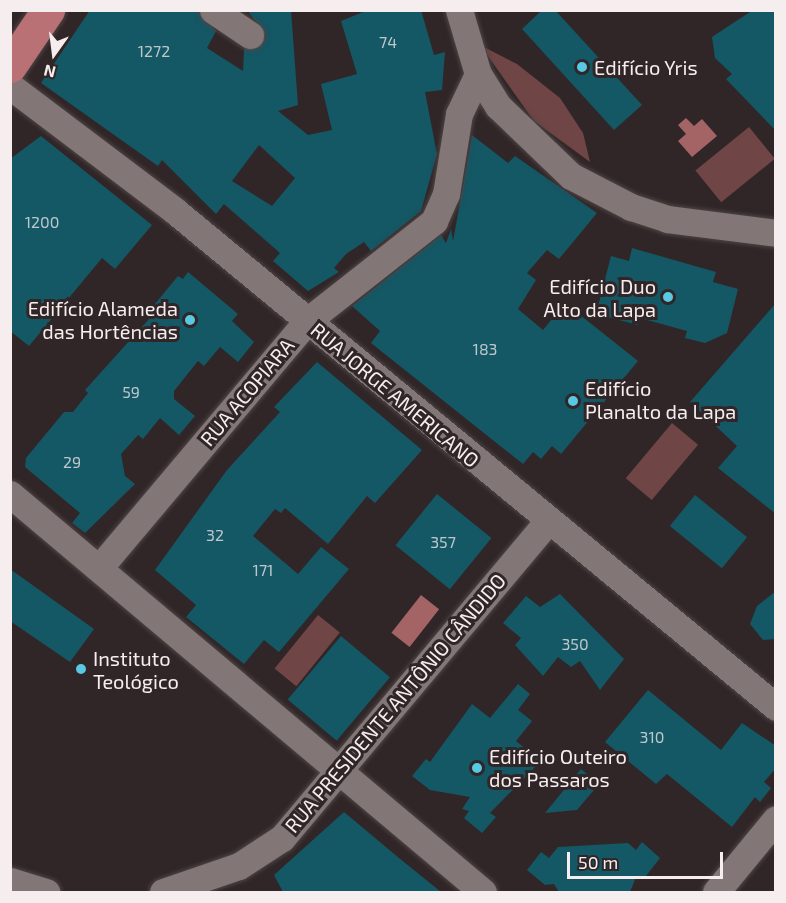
<!DOCTYPE html>
<meta charset="utf-8">
<style>
body{margin:0}
#map{position:relative;width:786px;height:903px;overflow:hidden;background:#312627;font-family:"Exo 2",sans-serif}
div>[style]{position:absolute}
.green>*{inset:0;background:#704546;transform-origin:0 0}
.water>*{inset:0;background:#a46365;transform-origin:0 0}
.building>*{inset:0;background:#145765;transform-origin:0 0}
.roads{filter:drop-shadow(0 0 2px #4e4545) drop-shadow(0 0 2px #4e4545)}
.minor>*{height:27px;margin:-13.5px;padding:0 13.5px;transform-origin:13.5px;border-radius:13.5px;background:#827676}
.major>*{height:33px;margin:-16.5px;padding:0 16.5px;transform-origin:16.5px;border-radius:16.5px;background:#b97175}
.dots>*{width:16px;height:16px;translate:-50% -50%;box-sizing:border-box;border:3px solid #312627;border-radius:50%}
span{translate:-50% -50%;white-space:nowrap;text-align:center;line-height:1.15;-webkit-text-stroke:6px #312627;paint-order:stroke}
.number-label{font-size:16px;color:#bec8cc}
.number-label span{-webkit-text-stroke-width:0}
.poi-label{font-size:20px;color:#f6eeee}
.left{translate:0 -50%;text-align:left}
.right{translate:-100% -50%;text-align:right}
.street-label{font-size:20px;color:#f6eeee}
.frame{position:absolute;inset:0;border:12px solid #f6eeee;pointer-events:none}
.north{position:absolute;left:24px;top:24px;width:60px;height:60px;-webkit-text-stroke:4px #312627;paint-order:stroke;rotate:194deg;font-size:16px;font-weight:700;line-height:24px;text-align:center;color:#f6eeee}
.north::after{content:'';display:block;margin:auto;width:21px;height:27px;background:#f6eeee;clip-path:polygon(50% 0,100% 100%,50% 72%,0 100%)}
.scale{position:absolute;left:567px;top:852px;width:156px;height:27px;box-sizing:border-box;border:3px solid #f6eeee;border-top:0;padding-left:8px;font-size:18px;line-height:21px;white-space:nowrap;color:#f6eeee;-webkit-text-stroke:4px #312627;paint-order:stroke}
</style>
<div id="map">
<div class="green">
<div style="clip-path:polygon(480px 45px,517px 64px,560px 98px,583px 133px,590px 162px,534px 121px)"></div>
<div style="left:749px;top:127px;width:41px;height:69px;rotate:51deg"></div>
<div style="left:672px;top:423px;width:34px;height:72px;rotate:40deg"></div>
<div style="left:318px;top:615px;width:28px;height:69px;rotate:39deg"></div>
</div>
<div class="water">
<div style="clip-path:polygon(686px 118px,694px 126px,702px 119px,717px 136px,692px 157px,678px 141px,686px 134px,678px 125px)"></div>
<div style="left:421px;top:595px;width:23px;height:48px;rotate:38deg"></div>
</div>
<div class="building">
<div style="clip-path:polygon(evenodd,90px 10px,198px 10px,216px 31px,207px 48px,243px 71px,244px 49px,257px 49px,266px 36px,247px 10px,291px 10px,298px 105px,278px 111px,308px 135px,332px 130px,321px 84px,357px 74px,341px 21px,368px 10px,421px 10px,434px 55px,445px 52px,442px 90px,425px 92px,437px 154px,421px 211px,371px 251px,364px 242px,346px 254px,334px 268px,339px 272px,308px 291px,273px 261px,280px 253px,224px 204px,216px 214px,162px 160px,158px 166px,41px 83px,90px 10px,259px 145px,295px 178px,272px 206px,232px 181px,259px 145px)"></div>
<div style="clip-path:polygon(542px 10px,555px 10px,642px 105px,614px 130px,522px 29px)"></div>
<div style="clip-path:polygon(753px 10px,776px 10px,776px 131px,726px 79px,732px 74px,715px 58px,712px 37px)"></div>
<div style="clip-path:polygon(472px 135px,508px 163px,515px 156px,597px 213px,559px 259px,547px 250px,527px 273px,536px 280px,518px 309px,543px 330px,565px 303px,638px 361px,561px 454px,552px 446px,541px 459px,533px 452px,523px 464px,371px 343px,380px 331px,352px 306px,441px 235px,446px 243px,451px 229px,453px 241px)"></div>
<div style="clip-path:polygon(41px 136px,152px 225px,115px 269px,102px 258px,29px 346px,10px 331px,10px 159px)"></div>
<div style="clip-path:polygon(632px 248px,716px 272px,713px 282px,738px 289px,727px 333px,705px 343px,685px 338px,687px 331px,640px 318px,638px 325px,596px 314px,611px 256px,629px 261px)"></div>
<div style="clip-path:polygon(188px 272px,238px 314px,232px 321px,254px 342px,238px 362px,220px 347px,204px 366px,198px 361px,174px 391px,174px 399px,195px 416px,179px 435px,160px 418px,143px 439px,138px 435px,121px 454px,125px 476px,135px 484px,85px 533px,72px 523px,80px 513px,25px 467px,26px 458px,64px 412px,73px 412px,88px 393px,85px 390px,149px 319px,145px 316px,178px 276px,183px 279px)"></div>
<div style="clip-path:polygon(776px 303px,776px 514px,718px 468px,737px 446px,690px 402px)"></div>
<div style="clip-path:polygon(317px 362px,422px 450px,375px 503px,367px 496px,328px 544px,285px 508px,281px 513px,275px 509px,253px 536px,298px 574px,321px 547px,349px 569px,279px 652px,264px 640px,244px 664px,186px 617px,196px 605px,155px 570px,227px 470px,280px 412px,274px 407px)"></div>
<div style="left:437px;top:494px;width:70px;height:66px;rotate:39deg"></div>
<div style="left:695px;top:495px;width:67px;height:40px;rotate:39deg"></div>
<div style="clip-path:polygon(10px 569px,94px 629px,70px 662px,10px 621px)"></div>
<div style="clip-path:polygon(776px 591px,776px 639px,763px 640px,750px 624px,757px 606px)"></div>
<div style="clip-path:polygon(560px 594px,624px 659px,600px 690px,580px 661px,571px 667px,558px 657px,543px 676px,515px 645px,521px 638px,503px 623px,526px 596px,540px 607px)"></div>
<div style="left:341px;top:636px;width:64px;height:83px;rotate:40deg"></div>
<div style="clip-path:polygon(518px 684px,530px 694px,518px 710px,532px 721px,516px 741px,541px 761px,490px 813px,496px 817px,482px 833px,464px 818px,469px 811px,462px 809px,470px 797px,430px 790px,412px 776px,426px 759px,430px 762px,472px 704px,490px 718px)"></div>
<div style="clip-path:polygon(648px 690px,721px 750px,742px 723px,776px 746px,776px 768px,764px 782px,771px 788px,760px 802px,755px 797px,732px 827px,667px 774px,656px 784px,605px 742px)"></div>
<div style="clip-path:polygon(581px 769px,599px 784px,577px 810px,545px 813px)"></div>
<div style="clip-path:polygon(344px 812px,399px 858px,441px 892px,283px 892px,274px 875px)"></div>
<div style="clip-path:polygon(642px 842px,660px 858px,646px 876px,636px 877px,630px 892px,559px 892px,554px 884px,545px 885px,527px 870px,541px 852px,549px 858px,558px 847px,628px 843px,636px 850px)"></div>
</div>
<div class="roads">
<div class="minor">
<div style="left:213px;top:10px;width:45px;rotate:34deg"></div>
<div style="left:459px;top:10px;width:67px;rotate:73.5deg"></div>
<div style="left:478px;top:74px;width:38px;rotate:58deg"></div>
<div style="left:498px;top:106px;width:101px;rotate:43.8deg"></div>
<div style="left:571px;top:176px;width:68px;rotate:27.3deg"></div>
<div style="left:631px;top:207px;width:38px;rotate:18deg"></div>
<div style="left:667px;top:219px;width:110px;rotate:7.3deg"></div>
<div style="left:10px;top:86px;width:207px;rotate:37.1deg"></div>
<div style="left:175px;top:211px;width:779px;rotate:39.53deg"></div>
<div style="left:10px;top:494px;width:618px;rotate:40.08deg"></div>
<div style="left:99px;top:568px;width:323px;rotate:-49.9deg"></div>
<div style="left:307px;top:321px;width:162px;rotate:-38.2deg"></div>
<div style="left:434px;top:221px;width:30px;rotate:-66deg"></div>
<div style="left:446px;top:194px;width:81px;rotate:-80.8deg"></div>
<div style="left:459px;top:114px;width:44px;rotate:-64.6deg"></div>
<div style="left:10px;top:881px;width:38px;rotate:17deg"></div>
<div style="left:163px;top:892px;width:80px;rotate:-18.9deg"></div>
<div style="left:239px;top:866px;width:51px;rotate:-33.1deg"></div>
<div style="left:282px;top:838px;width:412px;rotate:-50deg"></div>
<div style="left:716px;top:892px;width:94px;rotate:-50.6deg"></div>
</div>
<div class="major">
<div style="left:10px;top:66px;width:68px;rotate:-55.8deg"></div>
</div>
</div>
<div class="dots">
<div style="left:582px;top:67px;background:#58c9e3"></div>
<div style="left:668px;top:297px;background:#58c9e3"></div>
<div style="left:190px;top:320px;background:#58c9e3"></div>
<div style="left:573px;top:401px;background:#58c9e3"></div>
<div style="left:81px;top:669px;background:#58c9e3"></div>
<div style="left:477px;top:768px;background:#58c9e3"></div>
</div>
<div class="number-label">
<span style="left:388px;top:42px">74</span>
<span style="left:154px;top:51px">1272</span>
<span style="left:42px;top:222px">1200</span>
<span style="left:485px;top:349px">183</span>
<span style="left:131px;top:392px">59</span>
<span style="left:72px;top:462px">29</span>
<span style="left:215px;top:535px">32</span>
<span style="left:443px;top:542px">357</span>
<span style="left:263px;top:570px">171</span>
<span style="left:575px;top:644px">350</span>
<span style="left:652px;top:737px">310</span>
</div>
<div class="poi-label">
<span class="left" style="left:594px;top:67px">Edifício Yris</span>
<span class="right" style="left:656px;top:298px">Edifício Duo<br>Alto da Lapa</span>
<span class="right" style="left:178px;top:320px">Edifício Alameda<br>das Hortências</span>
<span class="left" style="left:585px;top:400px">Edifício<br>Planalto da Lapa</span>
<span class="left" style="left:93px;top:670px">Instituto<br>Teológico</span>
<span class="left" style="left:489px;top:768px">Edifício Outeiro<br>dos Passaros</span>
</div>
<div class="street-label">
<span style="left:247px;top:392px;rotate:-50deg">RUA ACOPIARA</span>
<span style="left:395px;top:395px;rotate:40deg">RUA JORGE AMERICANO</span>
<span style="left:395px;top:703px;rotate:-50deg">RUA PRESIDENTE ANTÔNIO CÂNDIDO</span>
</div>
<div class="frame"></div>
<div class="north">N</div>
<div class="scale">50 m</div>
</div>
